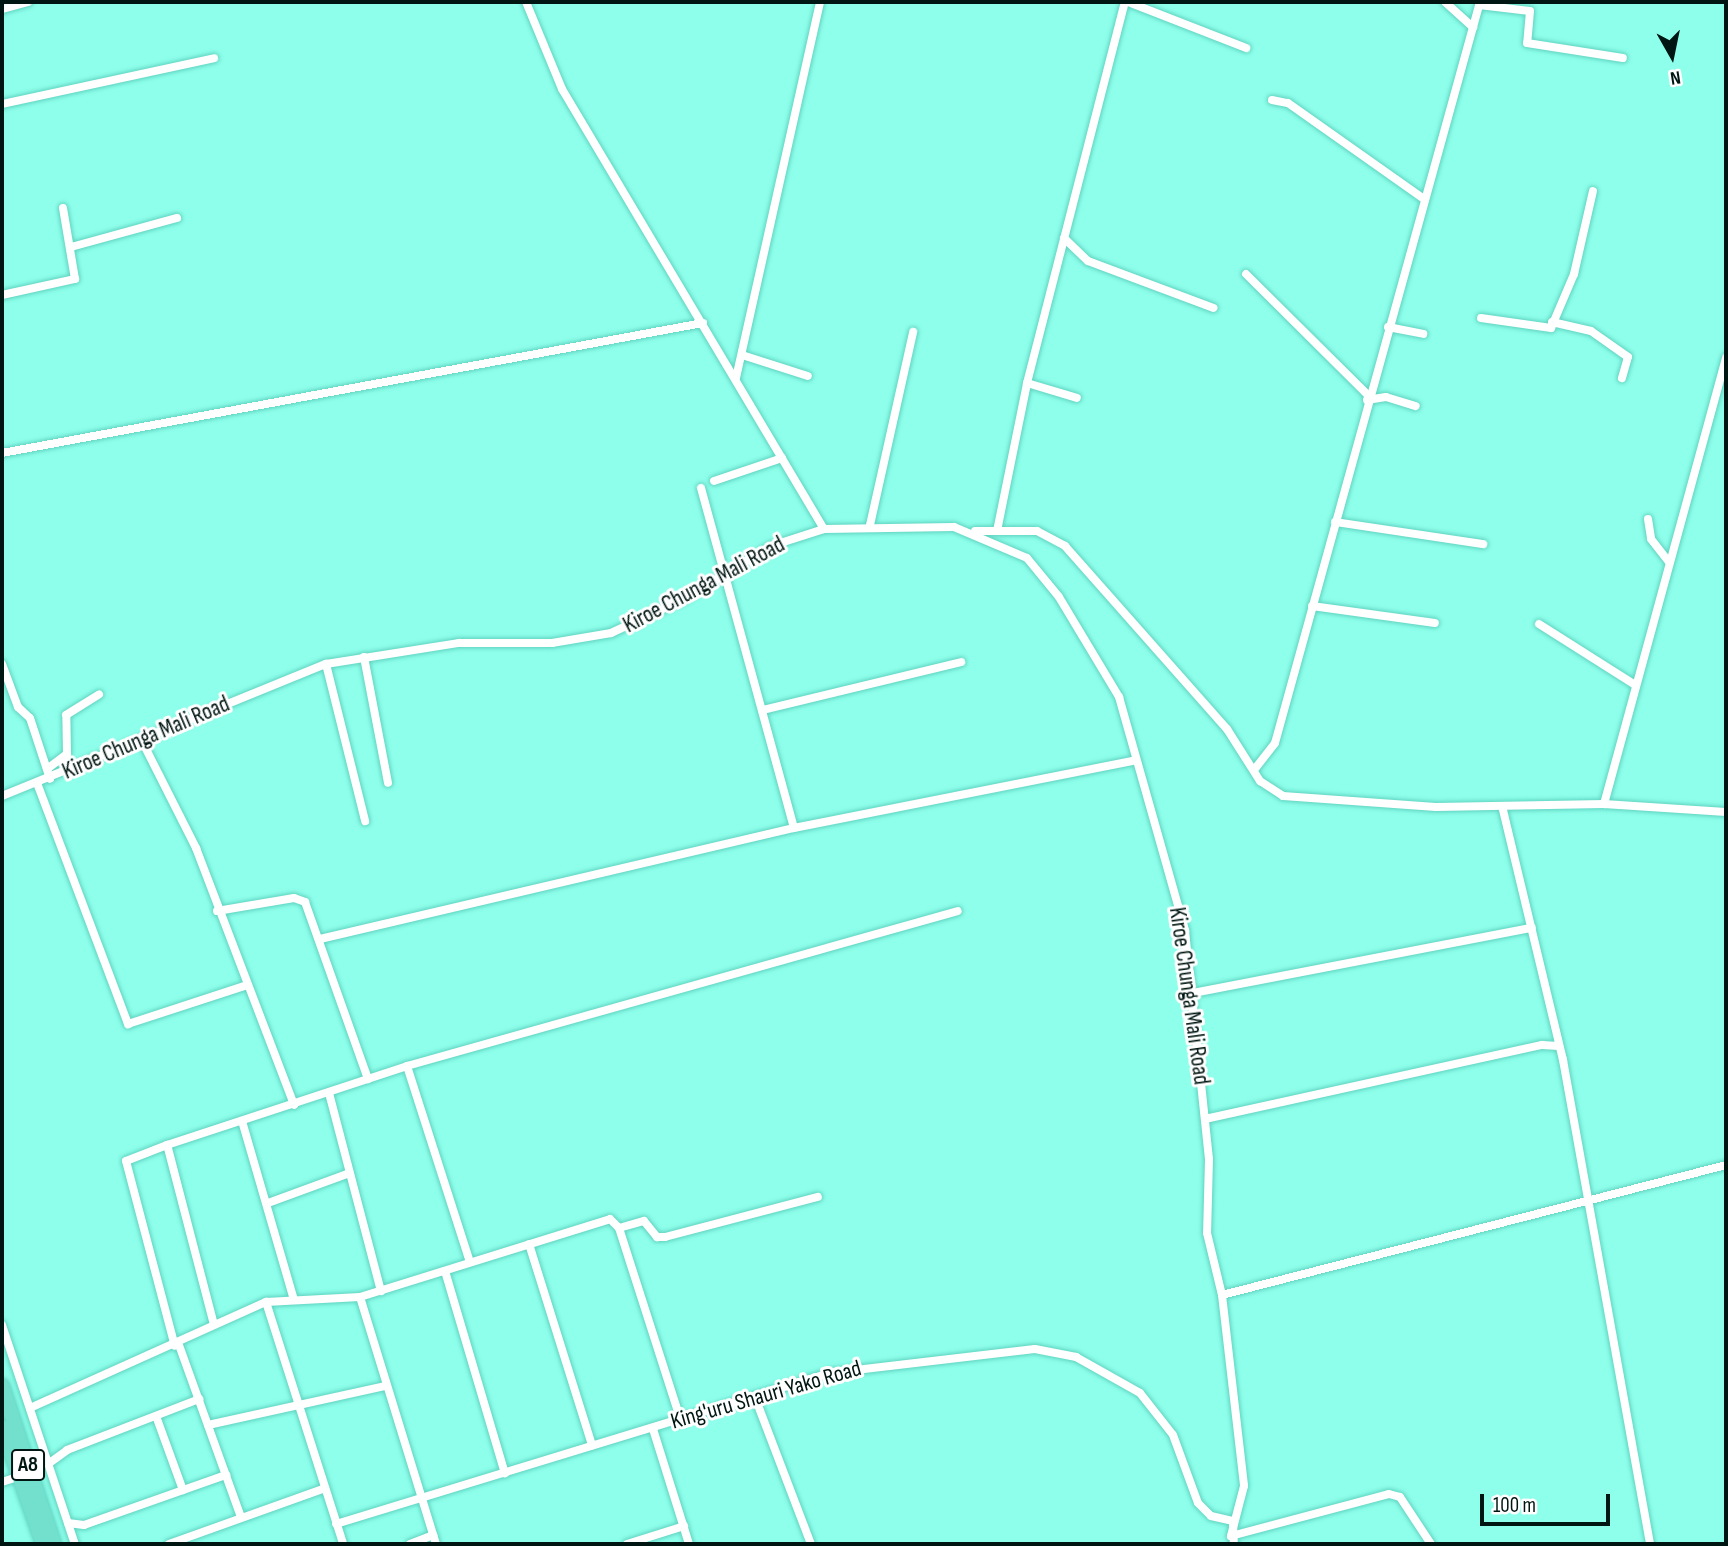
<!DOCTYPE html>
<style>
body{margin:0}
#map{position:relative;width:1728px;height:1546px;overflow:hidden;background:#8effeb;font-family:"Sofia Sans Condensed",sans-serif}
div>[style]{position:absolute}
.roads{filter:drop-shadow(0 0 2px #61d4c1) drop-shadow(0 0 2px #61d4c1)}
.street>*{height:8px;margin:-4px;padding:0 4px;transform-origin:4px;border-radius:4px;background:#fff}
.highway>*{height:14px;margin:-7px;padding:0 7px;transform-origin:7px;border-radius:7px;background:#73e0cd}
span{translate:-50% -50%;white-space:nowrap;text-align:center;line-height:1.15;-webkit-text-stroke:6px #fff;paint-order:stroke}
.shield-label span{padding:2px 5px;background:#fff;border:2px solid;border-radius:5px;-webkit-text-stroke-width:0}
.shield-label{font-size:21px;color:#001612;font-weight:700}
.street-label{font-size:23px;color:#001612}
.frame{position:absolute;inset:0;border:4px solid #001612;pointer-events:none}
.north{position:absolute;left:1637px;top:21px;width:70px;height:70px;-webkit-text-stroke:5px #fff;paint-order:stroke;rotate:171deg;font-size:19px;font-weight:700;line-height:28px;text-align:center;color:#001612}
.north::after{content:'';display:block;margin:auto;width:24px;height:32px;background:#001612;clip-path:polygon(50% 0,100% 100%,50% 72%,0 100%)}
.scale{position:absolute;left:1480px;top:1494px;width:130px;height:32px;box-sizing:border-box;border:4px solid #001612;border-top:0;padding-left:9px;font-size:21px;line-height:24px;white-space:nowrap;color:#001612;-webkit-text-stroke:5px #fff;paint-order:stroke}
</style>
<div id="map">
<div class="roads">
<div class="street">
<div style="left:526px;top:2px;width:94px;rotate:67.5deg"></div>
<div style="left:562px;top:89px;width:512px;rotate:59.23deg"></div>
<div style="left:1128px;top:2px;width:127px;rotate:21.3deg"></div>
<div style="left:1445px;top:2px;width:38px;rotate:42deg"></div>
<div style="left:1479px;top:5px;width:51px;rotate:6.7deg"></div>
<div style="left:1530px;top:11px;width:32px;rotate:95deg"></div>
<div style="left:1527px;top:43px;width:97px;rotate:8.9deg"></div>
<div style="left:2px;top:9px;width:27px;rotate:-15deg"></div>
<div style="left:1272px;top:100px;width:16px;rotate:11deg"></div>
<div style="left:1288px;top:103px;width:166px;rotate:35.2deg"></div>
<div style="left:2px;top:104px;width:217px;rotate:-12.2deg"></div>
<div style="left:1064px;top:238px;width:33px;rotate:44deg"></div>
<div style="left:1088px;top:261px;width:134px;rotate:20.5deg"></div>
<div style="left:71px;top:247px;width:110px;rotate:-15.3deg"></div>
<div style="left:1246px;top:274px;width:173px;rotate:44.8deg"></div>
<div style="left:2px;top:295px;width:75px;rotate:-12.4deg"></div>
<div style="left:75px;top:279px;width:72px;rotate:-99.6deg"></div>
<div style="left:1481px;top:318px;width:71px;rotate:8.1deg"></div>
<div style="left:1551px;top:328px;width:59px;rotate:-66.9deg"></div>
<div style="left:1574px;top:274px;width:85px;rotate:-77.1deg"></div>
<div style="left:1552px;top:322px;width:40px;rotate:13deg"></div>
<div style="left:1591px;top:331px;width:45px;rotate:35.1deg"></div>
<div style="left:1628px;top:357px;width:22px;rotate:106deg"></div>
<div style="left:1388px;top:327px;width:36px;rotate:11deg"></div>
<div style="left:742px;top:355px;width:69px;rotate:17.7deg"></div>
<div style="left:736px;top:378px;width:385px;rotate:-77.4deg"></div>
<div style="left:1027px;top:383px;width:52px;rotate:16.7deg"></div>
<div style="left:1367px;top:400px;width:19px;rotate:-9deg"></div>
<div style="left:1386px;top:397px;width:31px;rotate:17deg"></div>
<div style="left:2px;top:453px;width:713px;rotate:-10.51deg"></div>
<div style="left:714px;top:481px;width:72px;rotate:-18.7deg"></div>
<div style="left:701px;top:488px;width:352px;rotate:74.7deg"></div>
<div style="left:1648px;top:519px;width:20px;rotate:81deg"></div>
<div style="left:1651px;top:539px;width:29px;rotate:52deg"></div>
<div style="left:1335px;top:522px;width:150px;rotate:8.5deg"></div>
<div style="left:870px;top:525px;width:198px;rotate:-77.4deg"></div>
<div style="left:975px;top:531px;width:62px"></div>
<div style="left:1037px;top:531px;width:32px;rotate:28deg"></div>
<div style="left:1065px;top:546px;width:244px;rotate:48.5deg"></div>
<div style="left:1227px;top:729px;width:62px;rotate:57.6deg"></div>
<div style="left:1260px;top:781px;width:27px;rotate:33deg"></div>
<div style="left:1283px;top:796px;width:153px;rotate:4.1deg"></div>
<div style="left:1436px;top:807px;width:168px;rotate:-1deg"></div>
<div style="left:1604px;top:804px;width:122px;rotate:3.8deg"></div>
<div style="left:997px;top:531px;width:151px;rotate:-78.5deg"></div>
<div style="left:1027px;top:383px;width:393px;rotate:-75.6deg"></div>
<div style="left:1312px;top:606px;width:124px;rotate:7.9deg"></div>
<div style="left:1539px;top:624px;width:114px;rotate:32.4deg"></div>
<div style="left:364px;top:657px;width:128px;rotate:79.2deg"></div>
<div style="left:2px;top:664px;width:46px;rotate:69.6deg"></div>
<div style="left:18px;top:707px;width:16px;rotate:43deg"></div>
<div style="left:30px;top:718px;width:64px;rotate:71.8deg"></div>
<div style="left:326px;top:664px;width:162px;rotate:76deg"></div>
<div style="left:763px;top:710px;width:204px;rotate:-13.6deg"></div>
<div style="left:143px;top:743px;width:118px;rotate:63.2deg"></div>
<div style="left:196px;top:848px;width:275px;rotate:69.1deg"></div>
<div style="left:47px;top:769px;width:25px;rotate:-37deg"></div>
<div style="left:67px;top:754px;width:39px;rotate:-91deg"></div>
<div style="left:66px;top:715px;width:39px;rotate:-32deg"></div>
<div style="left:1254px;top:770px;width:34px;rotate:-52deg"></div>
<div style="left:1275px;top:743px;width:769px;rotate:-74.54deg"></div>
<div style="left:37px;top:783px;width:258px;rotate:69.3deg"></div>
<div style="left:128px;top:1024px;width:122px;rotate:-18.1deg"></div>
<div style="left:2px;top:796px;width:350px;rotate:-22.2deg"></div>
<div style="left:326px;top:664px;width:135px;rotate:-9deg"></div>
<div style="left:459px;top:643px;width:93px"></div>
<div style="left:552px;top:643px;width:60px;rotate:-9.6deg"></div>
<div style="left:611px;top:633px;width:81px;rotate:-25deg"></div>
<div style="left:684px;top:599px;width:102px;rotate:-31.3deg"></div>
<div style="left:771px;top:546px;width:56px;rotate:-17.8deg"></div>
<div style="left:824px;top:529px;width:130px;rotate:-0.9deg"></div>
<div style="left:954px;top:527px;width:79px;rotate:23deg"></div>
<div style="left:1027px;top:558px;width:50px;rotate:50.6deg"></div>
<div style="left:1059px;top:597px;width:117px;rotate:59deg"></div>
<div style="left:1119px;top:697px;width:243px;rotate:74.2deg"></div>
<div style="left:1185px;top:931px;width:229px;rotate:84deg"></div>
<div style="left:1209px;top:1159px;width:74px;rotate:91.5deg"></div>
<div style="left:1207px;top:1233px;width:64px;rotate:76.4deg"></div>
<div style="left:1222px;top:1295px;width:192px;rotate:83.4deg"></div>
<div style="left:1244px;top:1486px;width:52px;rotate:104.6deg"></div>
<div style="left:1604px;top:804px;width:463px;rotate:-74.7deg"></div>
<div style="left:1503px;top:810px;width:257px;rotate:76.5deg"></div>
<div style="left:1563px;top:1060px;width:492px;rotate:79.8deg"></div>
<div style="left:217px;top:911px;width:78px;rotate:-9.6deg"></div>
<div style="left:294px;top:898px;width:12px;rotate:20deg"></div>
<div style="left:305px;top:902px;width:188px;rotate:70.4deg"></div>
<div style="left:320px;top:939px;width:487px;rotate:-13.2deg"></div>
<div style="left:794px;top:828px;width:346px;rotate:-11.2deg"></div>
<div style="left:1193px;top:993px;width:345px;rotate:-10.9deg"></div>
<div style="left:407px;top:1066px;width:572px;rotate:-15.71deg"></div>
<div style="left:329px;top:1093px;width:205px;rotate:75.3deg"></div>
<div style="left:1205px;top:1119px;width:345px;rotate:-12.4deg"></div>
<div style="left:1542px;top:1045px;width:17px;rotate:3deg"></div>
<div style="left:242px;top:1121px;width:186px;rotate:73.8deg"></div>
<div style="left:167px;top:1145px;width:44px;rotate:158.7deg"></div>
<div style="left:126px;top:1161px;width:191px;rotate:75.2deg"></div>
<div style="left:268px;top:1203px;width:87px;rotate:-20.1deg"></div>
<div style="left:619px;top:1228px;width:26px;rotate:-16deg"></div>
<div style="left:644px;top:1221px;width:21px;rotate:51deg"></div>
<div style="left:657px;top:1237px;width:8px"></div>
<div style="left:665px;top:1237px;width:158px;rotate:-14.7deg"></div>
<div style="left:529px;top:1244px;width:211px;rotate:72.6deg"></div>
<div style="left:445px;top:1271px;width:211px;rotate:73.5deg"></div>
<div style="left:1222px;top:1295px;width:520px;rotate:-14.46deg"></div>
<div style="left:360px;top:1297px;width:258px;rotate:72.9deg"></div>
<div style="left:266px;top:1302px;width:254px;rotate:72.3deg"></div>
<div style="left:213px;top:1321px;width:182px;rotate:-104.6deg"></div>
<div style="left:167px;top:1145px;width:253px;rotate:-18.2deg"></div>
<div style="left:407px;top:1066px;width:206px;rotate:72.2deg"></div>
<div style="left:2px;top:1325px;width:231px;rotate:71.6deg"></div>
<div style="left:179px;top:1345px;width:183px;rotate:70.2deg"></div>
<div style="left:756px;top:1400px;width:154px;rotate:69.1deg"></div>
<div style="left:30px;top:1408px;width:259px;rotate:-24.2deg"></div>
<div style="left:266px;top:1302px;width:94px;rotate:-3deg"></div>
<div style="left:360px;top:1297px;width:262px;rotate:-17.3deg"></div>
<div style="left:610px;top:1219px;width:13px;rotate:45deg"></div>
<div style="left:619px;top:1228px;width:203px;rotate:72.2deg"></div>
<div style="left:156px;top:1416px;width:79px;rotate:70deg"></div>
<div style="left:208px;top:1425px;width:182px;rotate:-12.4deg"></div>
<div style="left:653px;top:1429px;width:121px;rotate:72.6deg"></div>
<div style="left:48px;top:1464px;width:24px;rotate:-36deg"></div>
<div style="left:67px;top:1450px;width:142px;rotate:-21.1deg"></div>
<div style="left:2px;top:1482px;width:19px;rotate:-18deg"></div>
<div style="left:68px;top:1523px;width:16px;rotate:7deg"></div>
<div style="left:84px;top:1525px;width:151px;rotate:-19.4deg"></div>
<div style="left:336px;top:1524px;width:517px;rotate:-17deg"></div>
<div style="left:830px;top:1373px;width:206px;rotate:-6.7deg"></div>
<div style="left:1035px;top:1349px;width:42px;rotate:11deg"></div>
<div style="left:1076px;top:1357px;width:73px;rotate:29.4deg"></div>
<div style="left:1140px;top:1393px;width:53px;rotate:51.8deg"></div>
<div style="left:1173px;top:1435px;width:72px;rotate:69.8deg"></div>
<div style="left:1198px;top:1503px;width:18px;rotate:45deg"></div>
<div style="left:1211px;top:1516px;width:23px;rotate:13deg"></div>
<div style="left:1233px;top:1521px;width:23px;rotate:88deg"></div>
<div style="left:1231px;top:1536px;width:163px;rotate:-14.9deg"></div>
<div style="left:1389px;top:1494px;width:11px;rotate:15deg"></div>
<div style="left:1400px;top:1497px;width:56px;rotate:56.6deg"></div>
<div style="left:169px;top:1544px;width:164px;rotate:-19.7deg"></div>
<div style="left:410px;top:1544px;width:25px;rotate:-21deg"></div>
<div style="left:627px;top:1544px;width:60px;rotate:-17.5deg"></div>
</div>
<div class="highway">
<div style="left:2px;top:1386px;width:166px;rotate:71.8deg"></div>
<div style="left:2px;top:1427px;width:124px;rotate:70.7deg"></div>
</div>
</div>
<div class="shield-label">
<span style="left:28px;top:1465px">A8</span>
</div>
<div class="street-label">
<span style="left:704px;top:585px;rotate:-28deg">Kiroe Chunga Mali Road</span>
<span style="left:146px;top:738px;rotate:-23deg">Kiroe Chunga Mali Road</span>
<span style="left:1189px;top:996px;rotate:82deg">Kiroe Chunga Mali Road</span>
<span style="left:766px;top:1395px;rotate:-16deg">King'uru Shauri Yako Road</span>
</div>
<div class="frame"></div>
<div class="north">N</div>
<div class="scale">100 m</div>
</div>
